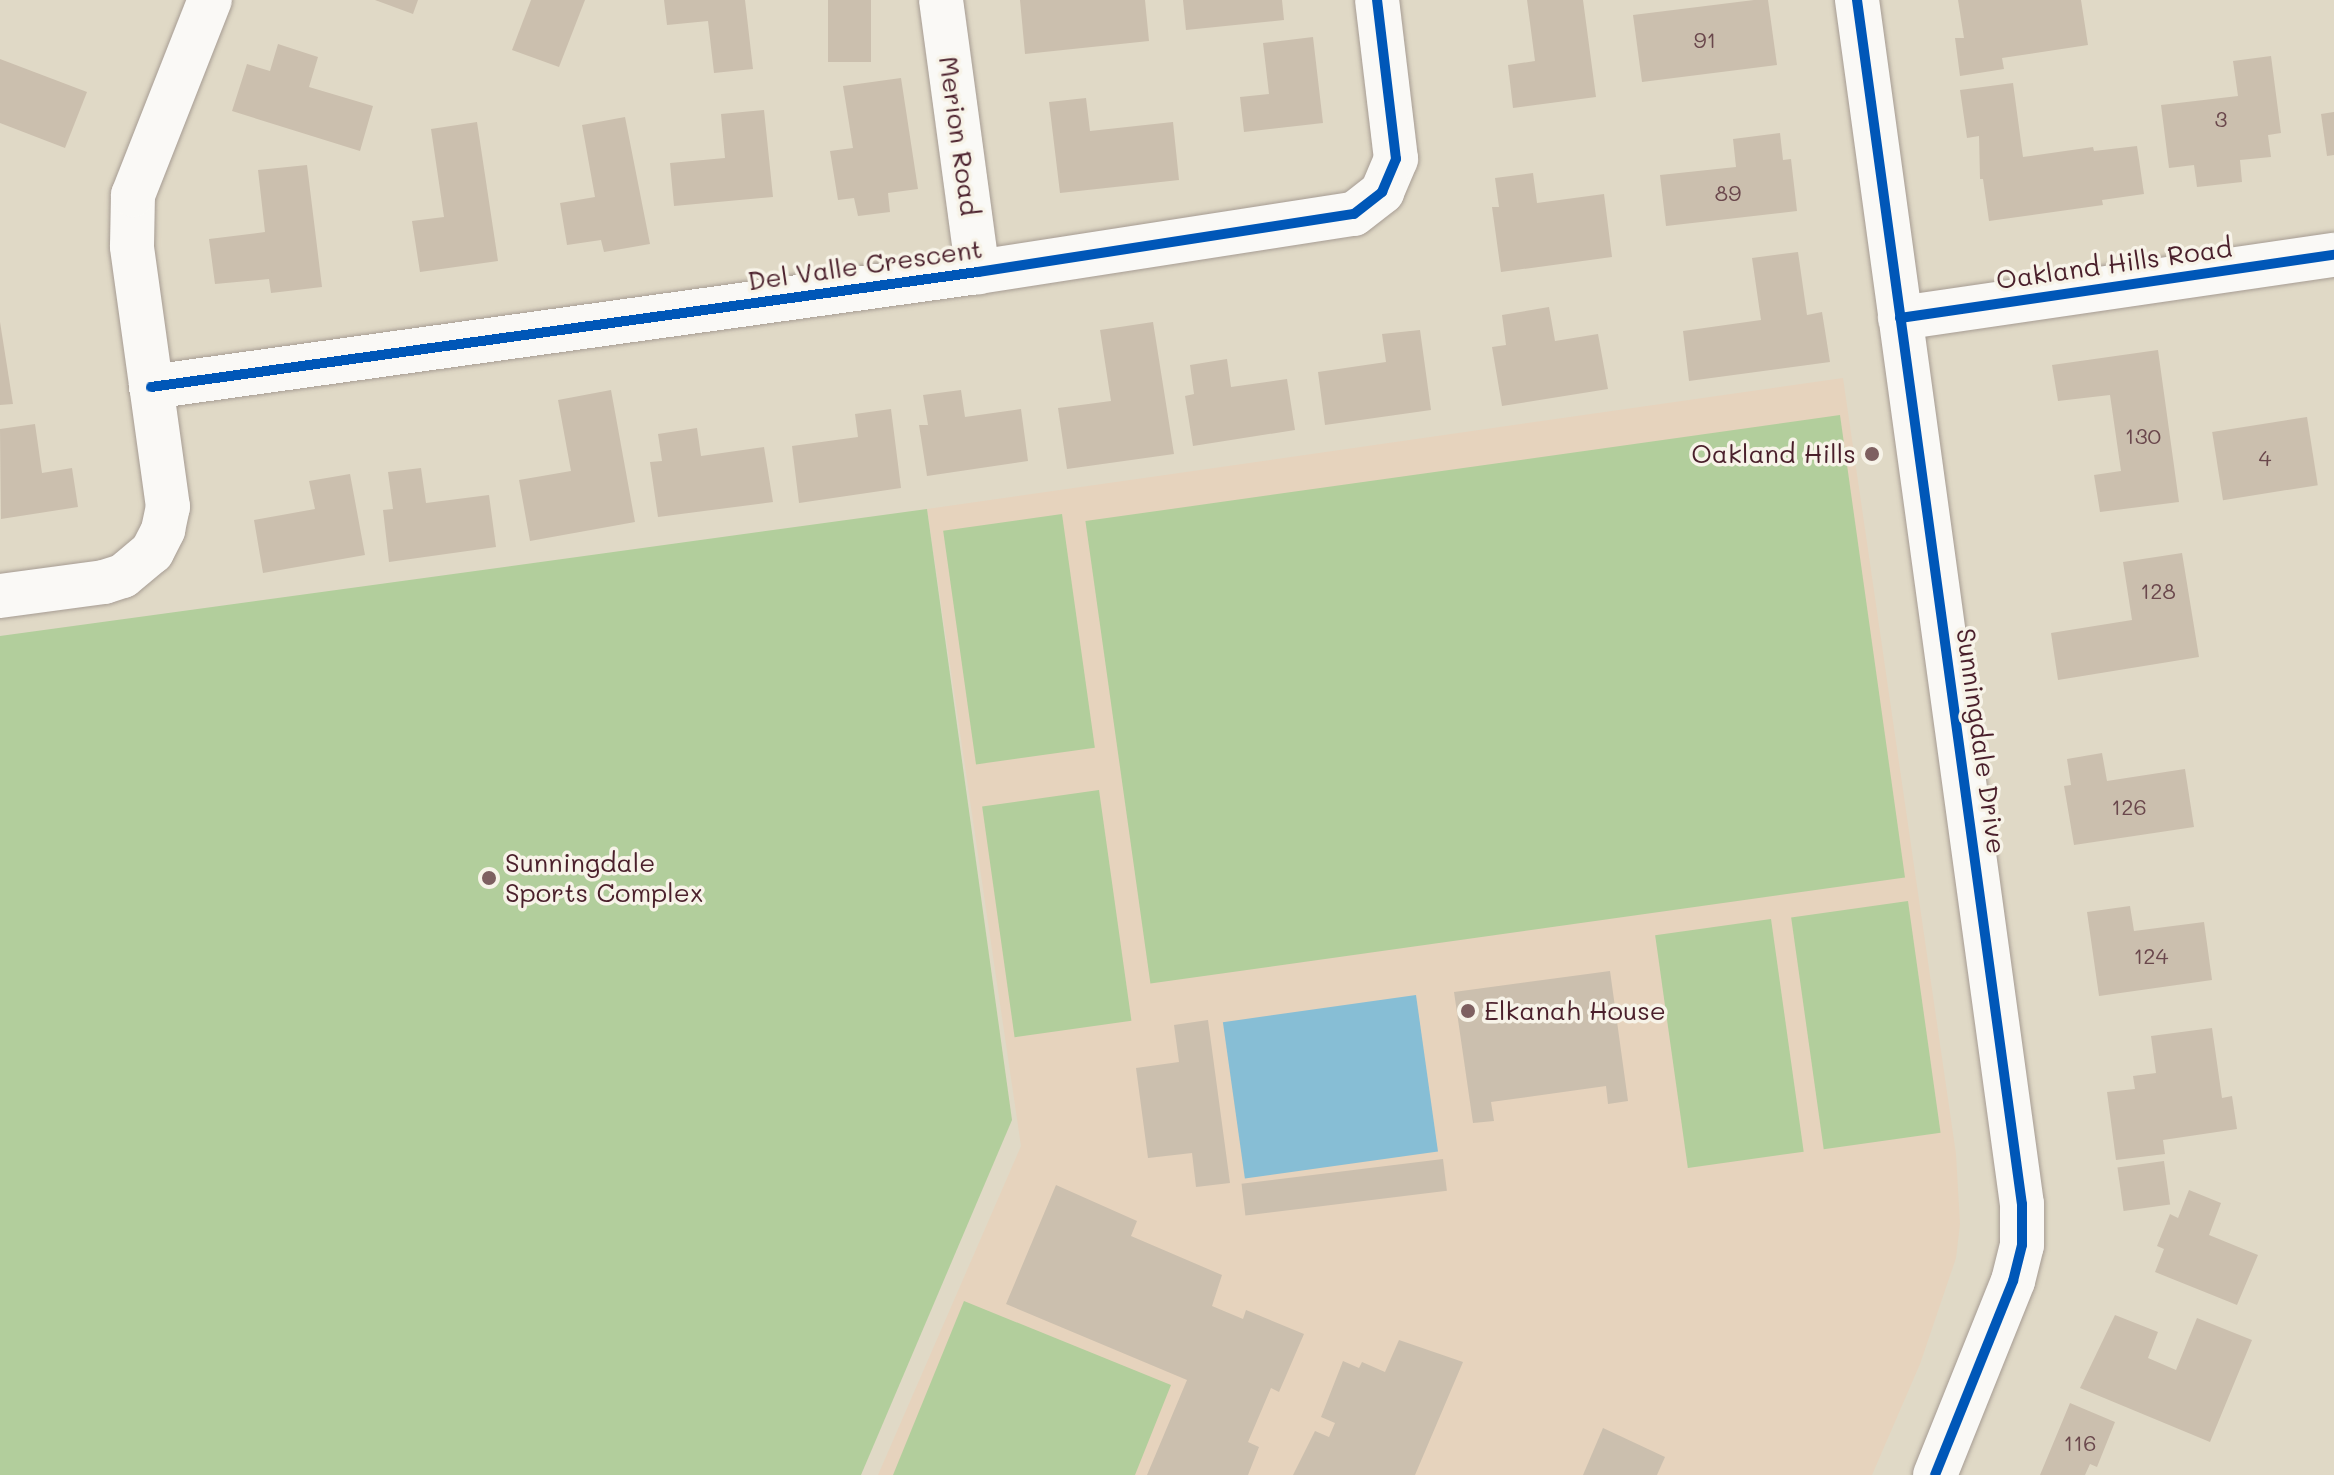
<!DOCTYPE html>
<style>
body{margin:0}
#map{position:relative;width:2334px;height:1475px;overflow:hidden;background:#e0d9c6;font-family:Mali,sans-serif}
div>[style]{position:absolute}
.built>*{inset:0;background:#e6d3bd}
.green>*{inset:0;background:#b2ce9c;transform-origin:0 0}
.water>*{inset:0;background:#87bed5;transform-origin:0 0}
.building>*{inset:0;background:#cbbfae;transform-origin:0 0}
.roads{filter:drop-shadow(0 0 2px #a69c93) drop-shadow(0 0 2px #a69c93)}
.minor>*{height:44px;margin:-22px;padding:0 22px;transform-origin:22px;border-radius:22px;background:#faf9f6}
.tertiary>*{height:44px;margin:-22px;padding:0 22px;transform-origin:22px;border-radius:22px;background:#faf9f6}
.cycleway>*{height:10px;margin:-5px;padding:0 5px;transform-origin:5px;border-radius:5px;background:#0057b8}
.dots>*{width:22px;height:22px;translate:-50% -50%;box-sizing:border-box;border:4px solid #f7f3e8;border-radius:50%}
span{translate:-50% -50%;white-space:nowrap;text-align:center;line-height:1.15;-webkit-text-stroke:7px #f7f3e8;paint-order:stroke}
.number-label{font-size:22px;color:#6a474c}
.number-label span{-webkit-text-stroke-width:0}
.street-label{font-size:26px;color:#4a1f2b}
.poi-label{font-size:26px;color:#4a1f2b}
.right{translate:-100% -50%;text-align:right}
.left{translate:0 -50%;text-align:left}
</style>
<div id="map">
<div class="built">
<div style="clip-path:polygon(1843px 378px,1956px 1154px,1960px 1224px,1956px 1258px,1920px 1364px,1872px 1475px,878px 1475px,1021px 1146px,927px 509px)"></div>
</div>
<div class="green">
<div style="left:1840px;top:415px;width:467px;height:762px;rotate:82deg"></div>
<div style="clip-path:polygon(927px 509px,1012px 1120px,861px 1475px,0 1475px,0 636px)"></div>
<div style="left:1062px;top:514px;width:236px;height:120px;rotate:82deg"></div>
<div style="left:1099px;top:790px;width:233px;height:118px;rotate:82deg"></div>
<div style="left:1908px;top:901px;width:234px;height:118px;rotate:82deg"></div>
<div style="left:1771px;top:919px;width:235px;height:117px;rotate:82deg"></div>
<div style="clip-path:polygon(964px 1301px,1171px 1385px,1135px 1475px,893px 1475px)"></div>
</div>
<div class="water">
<div style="left:1416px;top:995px;width:158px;height:195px;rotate:82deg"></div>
</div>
<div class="building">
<div style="clip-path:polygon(375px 0,418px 0,413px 14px)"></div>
<div style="clip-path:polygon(531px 0,585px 0,559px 67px,512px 50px)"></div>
<div style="clip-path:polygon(664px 0,745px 0,753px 69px,714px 73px,708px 21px,667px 25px)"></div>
<div style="left:828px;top:0;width:43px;height:62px"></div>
<div style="clip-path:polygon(1020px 0,1145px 0,1149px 41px,1025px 54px)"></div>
<div style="clip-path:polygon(1183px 0,1282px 0,1284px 20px,1186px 30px)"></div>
<div style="clip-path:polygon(1527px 0,1583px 0,1596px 97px,1513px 108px,1508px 65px,1535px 61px)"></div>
<div style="clip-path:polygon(1754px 0,1768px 0,1777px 65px,1642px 82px,1633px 15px)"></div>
<div style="clip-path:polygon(1958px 0,2081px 0,2088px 45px,2002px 58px,2004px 69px,1960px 76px,1955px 38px,1964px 38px)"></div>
<div style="clip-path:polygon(1313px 37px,1323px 123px,1244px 132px,1240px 97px,1269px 94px,1263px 43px)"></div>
<div style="clip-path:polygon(278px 44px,318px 57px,309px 87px,373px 106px,360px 151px,232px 111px,247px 64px,270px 71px)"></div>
<div style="clip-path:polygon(2271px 56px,2281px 133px,2268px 135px,2271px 157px,2240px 160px,2242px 182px,2197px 187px,2194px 165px,2169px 168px,2161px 105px,2238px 96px,2233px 61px)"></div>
<div style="clip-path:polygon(0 59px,87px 92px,65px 148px,0 123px)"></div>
<div style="clip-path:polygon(901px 78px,918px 189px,888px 193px,890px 212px,858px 216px,854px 198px,838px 200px,830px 151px,853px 148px,843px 86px)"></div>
<div style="clip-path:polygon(2013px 83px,2023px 157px,2093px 147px,2094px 151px,2137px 146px,2144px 194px,2102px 200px,2103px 205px,1989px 221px,1983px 179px,1980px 179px,1979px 136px,1967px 138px,1960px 90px)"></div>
<div style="clip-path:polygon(1086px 98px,1090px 131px,1173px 122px,1179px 180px,1060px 193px,1049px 102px)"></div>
<div style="clip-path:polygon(764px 110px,773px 197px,674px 206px,670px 163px,725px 158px,721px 114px)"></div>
<div style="clip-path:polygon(2334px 112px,2334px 155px,2327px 156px,2321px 114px)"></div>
<div style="clip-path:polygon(625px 117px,650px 244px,604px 252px,601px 240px,567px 245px,560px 203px,595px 197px,582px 125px)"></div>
<div style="clip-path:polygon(477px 122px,498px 261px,420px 272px,412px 221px,444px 217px,431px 129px)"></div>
<div style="clip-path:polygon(1780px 133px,1783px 160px,1791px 159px,1797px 211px,1666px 226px,1660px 175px,1736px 167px,1733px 139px)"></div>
<div style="clip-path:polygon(307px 165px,322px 287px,271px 293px,269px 279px,215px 284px,209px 239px,265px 232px,258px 170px)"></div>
<div style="clip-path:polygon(1533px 173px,1537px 203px,1604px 194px,1612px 257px,1501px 272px,1492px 207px,1499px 207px,1495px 178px)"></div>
<div style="clip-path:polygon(1798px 252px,1807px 315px,1822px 312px,1830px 362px,1689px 381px,1683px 331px,1761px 320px,1752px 258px)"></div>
<div style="clip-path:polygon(1549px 307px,1555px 341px,1598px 334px,1608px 389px,1502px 406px,1492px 347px,1506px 345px,1502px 315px)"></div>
<div style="clip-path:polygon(0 322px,13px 404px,0 405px)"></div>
<div style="clip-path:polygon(1153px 322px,1174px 454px,1067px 469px,1058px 408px,1111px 401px,1100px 330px)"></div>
<div style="clip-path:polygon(1420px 330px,1431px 410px,1325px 425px,1318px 372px,1386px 362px,1382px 334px)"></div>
<div style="clip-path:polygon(2158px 350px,2179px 502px,2100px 512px,2094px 475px,2121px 471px,2110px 395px,2058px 401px,2052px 365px)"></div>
<div style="clip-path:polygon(1227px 359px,1231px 387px,1287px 379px,1295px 430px,1193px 446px,1185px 396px,1194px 394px,1190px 365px)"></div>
<div style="clip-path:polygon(611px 390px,635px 522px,530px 541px,519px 480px,571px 471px,558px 400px)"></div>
<div style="clip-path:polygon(961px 390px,965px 417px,1021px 409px,1028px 461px,927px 476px,919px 425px,928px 425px,923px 395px)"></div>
<div style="clip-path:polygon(891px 409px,901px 488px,799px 503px,792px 446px,858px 437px,855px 414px)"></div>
<div style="left:2307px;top:417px;width:69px;height:96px;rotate:81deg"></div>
<div style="clip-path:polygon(35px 424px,42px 473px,72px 468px,78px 507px,1px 519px,0 429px)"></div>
<div style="clip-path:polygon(697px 428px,701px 456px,764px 447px,773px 502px,658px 517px,650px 462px,662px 461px,658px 434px)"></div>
<div style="clip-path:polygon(421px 468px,426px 503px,489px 495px,496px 547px,389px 562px,383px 510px,393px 509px,388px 472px)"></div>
<div style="clip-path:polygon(350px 474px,365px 555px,263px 573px,254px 520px,315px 509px,309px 481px)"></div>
<div style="clip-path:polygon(2182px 553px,2199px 657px,2058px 680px,2051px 633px,2132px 620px,2123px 562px)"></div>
<div style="clip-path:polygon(2102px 753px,2107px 781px,2185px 769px,2194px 827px,2074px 845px,2064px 786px,2071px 785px,2067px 759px)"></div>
<div style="clip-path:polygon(2130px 906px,2134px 931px,2204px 922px,2212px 980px,2099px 996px,2087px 912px)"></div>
<div style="clip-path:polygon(1610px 971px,1628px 1101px,1608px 1104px,1606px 1086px,1491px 1102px,1494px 1121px,1473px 1123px,1454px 992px)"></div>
<div style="clip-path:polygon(1208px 1020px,1230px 1183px,1196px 1187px,1192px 1153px,1148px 1158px,1136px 1068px,1179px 1062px,1174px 1025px)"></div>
<div style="clip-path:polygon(2212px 1028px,2222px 1098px,2232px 1096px,2237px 1129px,2163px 1140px,2165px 1154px,2116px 1160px,2107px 1092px,2135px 1089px,2133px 1076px,2156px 1073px,2151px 1036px)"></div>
<div style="left:1443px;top:1159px;width:32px;height:203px;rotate:83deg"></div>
<div style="left:2164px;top:1161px;width:44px;height:47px;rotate:82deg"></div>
<div style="clip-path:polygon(1056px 1185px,1137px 1221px,1131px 1236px,1222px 1275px,1212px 1306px,1243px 1319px,1246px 1310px,1304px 1334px,1279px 1392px,1271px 1388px,1248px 1442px,1259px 1447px,1248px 1475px,1147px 1475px,1187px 1380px,1006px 1304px)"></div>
<div style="clip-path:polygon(2189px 1190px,2221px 1203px,2209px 1235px,2258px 1255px,2237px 1305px,2155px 1272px,2164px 1249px,2157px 1246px,2170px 1214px,2178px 1218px)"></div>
<div style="clip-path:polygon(2115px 1315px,2158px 1332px,2148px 1358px,2176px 1370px,2197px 1318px,2252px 1340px,2210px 1442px,2080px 1388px)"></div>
<div style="clip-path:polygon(1399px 1340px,1463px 1362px,1415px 1475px,1293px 1475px,1315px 1431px,1329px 1437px,1335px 1423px,1321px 1417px,1343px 1361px,1359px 1368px,1362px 1362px,1385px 1372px)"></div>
<div style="clip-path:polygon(2070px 1403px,2115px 1422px,2097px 1467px,2090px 1464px,2085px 1475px,2040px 1475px)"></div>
<div style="clip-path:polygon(1603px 1428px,1665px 1457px,1657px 1475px,1583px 1475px)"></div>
</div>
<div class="roads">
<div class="minor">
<div style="left:941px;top:0;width:275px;rotate:82.3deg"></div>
<div style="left:1900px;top:318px;width:439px;rotate:-8.3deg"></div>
<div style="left:151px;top:387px;width:835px;rotate:-7.92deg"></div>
<div style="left:978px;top:272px;width:380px;rotate:-8.8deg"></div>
<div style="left:1354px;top:214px;width:36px;rotate:-38deg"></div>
<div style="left:1382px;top:192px;width:36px;rotate:-67deg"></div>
<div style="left:1396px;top:159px;width:160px;rotate:-96.8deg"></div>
<div style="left:0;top:596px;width:105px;rotate:-7.7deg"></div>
<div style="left:104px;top:582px;width:20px;rotate:-18deg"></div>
<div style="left:123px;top:576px;width:38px;rotate:-40deg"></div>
<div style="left:152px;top:552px;width:25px;rotate:-63deg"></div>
<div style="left:163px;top:530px;width:24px;rotate:-78deg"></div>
<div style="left:168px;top:507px;width:263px;rotate:-97.9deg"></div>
<div style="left:132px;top:246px;width:51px;rotate:-88.9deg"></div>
<div style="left:133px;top:195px;width:210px;rotate:-68.5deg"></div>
</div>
<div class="tertiary">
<div style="left:1857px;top:0;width:1215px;rotate:82.2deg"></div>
<div style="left:2022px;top:1204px;width:41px;rotate:90deg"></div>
<div style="left:2022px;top:1245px;width:37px;rotate:104deg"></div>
<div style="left:2013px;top:1281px;width:209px;rotate:111.9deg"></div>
</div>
</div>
<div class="cycleway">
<div style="left:1857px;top:0;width:1215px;rotate:82.2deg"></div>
<div style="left:2022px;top:1204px;width:41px;rotate:90deg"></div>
<div style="left:2022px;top:1245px;width:37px;rotate:104deg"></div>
<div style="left:2013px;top:1281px;width:209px;rotate:111.9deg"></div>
<div style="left:1900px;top:318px;width:439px;rotate:-8.3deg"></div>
<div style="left:151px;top:387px;width:835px;rotate:-7.92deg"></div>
<div style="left:978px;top:272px;width:380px;rotate:-8.8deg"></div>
<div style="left:1354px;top:214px;width:36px;rotate:-38deg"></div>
<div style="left:1382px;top:192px;width:36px;rotate:-67deg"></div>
<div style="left:1396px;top:159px;width:160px;rotate:-96.8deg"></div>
</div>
<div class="dots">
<div style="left:1872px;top:454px;background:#7e6061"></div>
<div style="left:489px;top:878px;background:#7e6061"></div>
<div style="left:1468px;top:1011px;background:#7e6061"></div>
</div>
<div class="number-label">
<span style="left:1705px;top:40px">91</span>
<span style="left:2221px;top:119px">3</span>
<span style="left:1728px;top:193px">89</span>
<span style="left:2143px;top:436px">130</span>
<span style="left:2265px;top:458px">4</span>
<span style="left:2158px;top:591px">128</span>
<span style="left:2129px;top:807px">126</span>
<span style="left:2151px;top:956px">124</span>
<span style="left:2080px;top:1443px">116</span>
</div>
<div class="street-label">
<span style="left:959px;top:136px;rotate:82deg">Merion Road</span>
<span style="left:2114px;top:264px;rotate:-8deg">Oakland Hills Road</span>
<span style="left:865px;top:265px;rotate:-8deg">Del Valle Crescent</span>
<span style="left:1981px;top:741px;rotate:82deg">Sunningdale Drive</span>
</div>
<div class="poi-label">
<span class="right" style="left:1856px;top:454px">Oakland Hills</span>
<span class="left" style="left:505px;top:878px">Sunningdale<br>Sports Complex</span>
<span class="left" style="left:1484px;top:1011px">Elkanah House</span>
</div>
</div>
